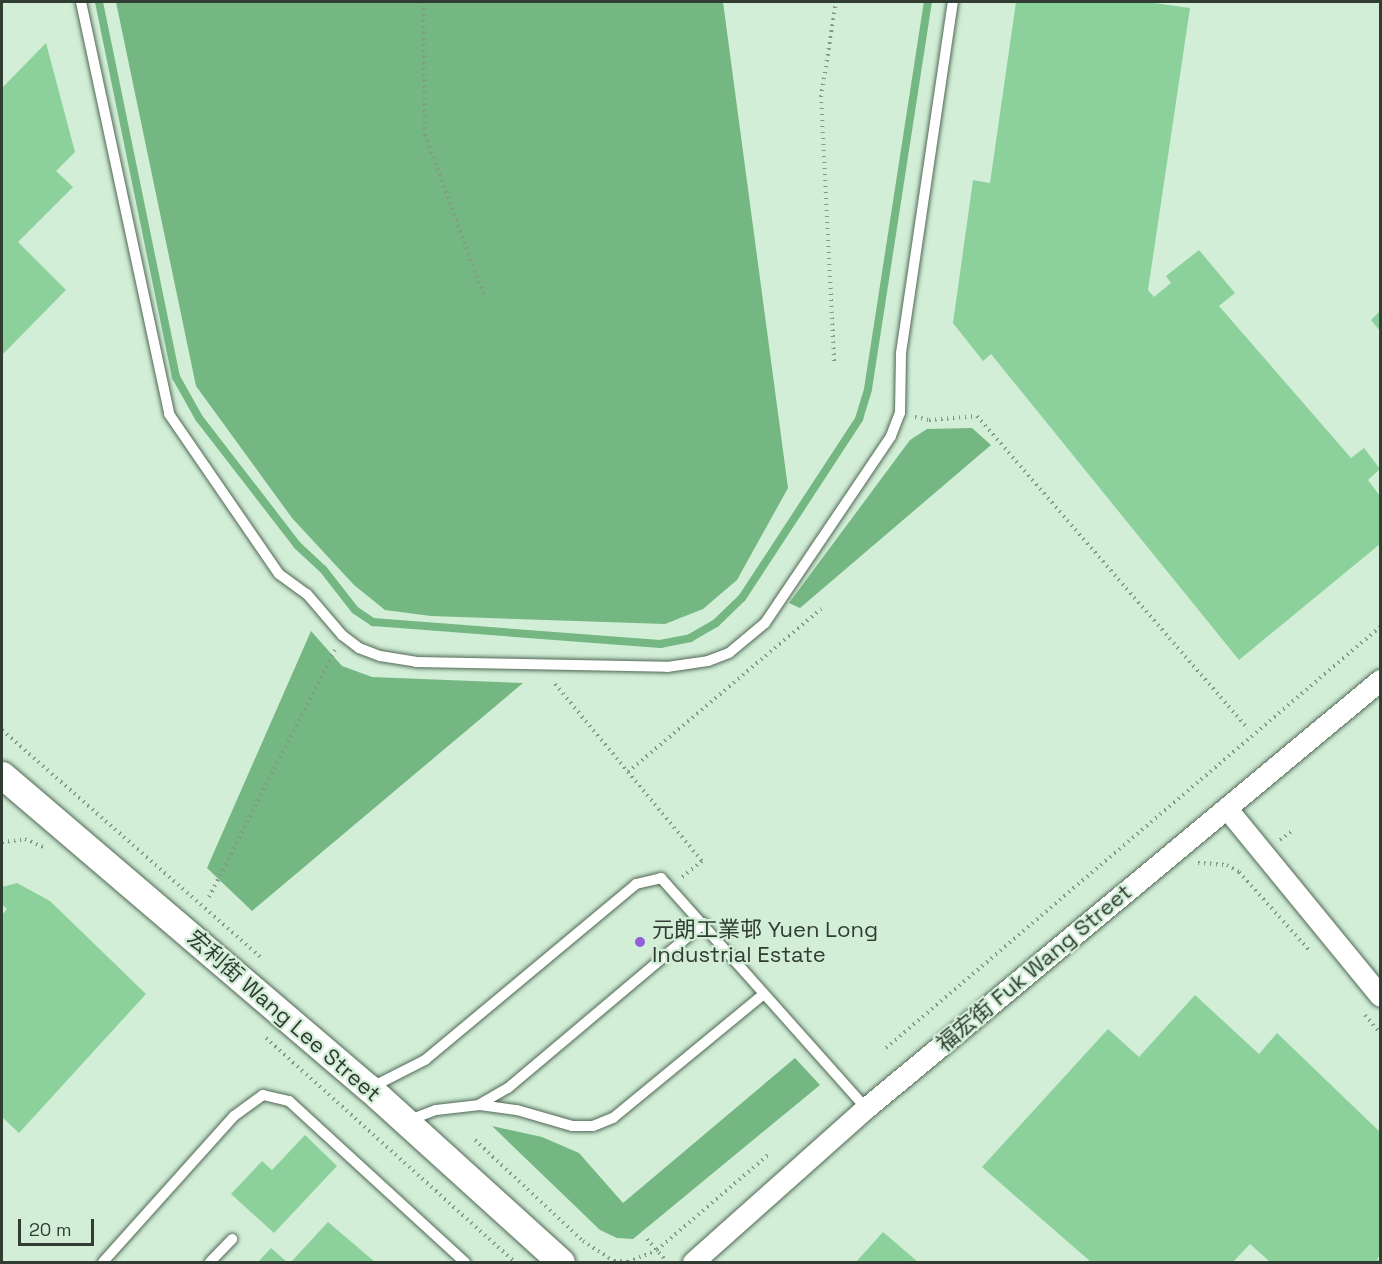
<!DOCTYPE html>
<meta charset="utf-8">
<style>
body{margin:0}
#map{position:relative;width:1382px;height:1264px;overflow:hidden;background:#d2eed7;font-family:"Space Grotesk","Noto Sans TC",sans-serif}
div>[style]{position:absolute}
.forest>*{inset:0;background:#74b782}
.stream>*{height:8px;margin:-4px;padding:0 4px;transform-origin:4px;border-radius:4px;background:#74b783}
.building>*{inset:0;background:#8cd19b}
.path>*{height:4px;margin-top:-2px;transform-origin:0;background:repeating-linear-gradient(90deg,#849888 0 1.5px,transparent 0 6px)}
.roads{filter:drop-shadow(0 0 2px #506854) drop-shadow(0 0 2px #506854)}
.service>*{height:10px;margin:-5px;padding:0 5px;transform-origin:5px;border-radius:5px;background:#fff}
.minor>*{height:21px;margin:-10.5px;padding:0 10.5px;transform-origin:10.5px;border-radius:10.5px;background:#fff}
.tertiary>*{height:27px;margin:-13.5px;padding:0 13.5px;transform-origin:13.5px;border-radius:13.5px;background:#fff}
.dots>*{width:16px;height:16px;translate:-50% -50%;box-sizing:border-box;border:3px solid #d2eed7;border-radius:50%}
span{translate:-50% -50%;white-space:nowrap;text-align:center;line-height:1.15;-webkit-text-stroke:4.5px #d2eed7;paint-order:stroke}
.poi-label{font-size:22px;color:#313c33}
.left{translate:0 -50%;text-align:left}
.street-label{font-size:22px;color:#313c33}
.frame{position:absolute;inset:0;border:3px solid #313c33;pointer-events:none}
.scale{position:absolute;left:18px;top:1219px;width:76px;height:27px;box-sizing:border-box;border:3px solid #313c33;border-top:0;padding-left:8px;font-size:18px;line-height:21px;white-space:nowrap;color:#313c33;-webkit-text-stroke:4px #d2eed7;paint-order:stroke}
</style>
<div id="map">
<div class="forest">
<div style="clip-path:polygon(116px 2px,723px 2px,788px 488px,737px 580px,703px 609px,665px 624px,431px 616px,385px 610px,354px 585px,292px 518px,196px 386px)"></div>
<div style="clip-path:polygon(972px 428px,991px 445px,800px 608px,789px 603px,910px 440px,927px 429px)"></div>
<div style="clip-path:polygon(311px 631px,342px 666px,372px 677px,523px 683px,252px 911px,207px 868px)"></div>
<div style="clip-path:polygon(795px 1058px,820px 1085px,633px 1239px,617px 1238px,600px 1230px,492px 1126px,542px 1137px,579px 1153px,623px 1203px)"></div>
</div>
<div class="stream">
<div style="left:99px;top:2px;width:383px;rotate:78.4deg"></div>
<div style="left:176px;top:377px;width:47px;rotate:60.7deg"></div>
<div style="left:199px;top:418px;width:160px;rotate:52.3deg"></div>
<div style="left:297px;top:545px;width:35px;rotate:43deg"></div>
<div style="left:323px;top:569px;width:52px;rotate:52deg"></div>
<div style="left:355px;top:610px;width:22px;rotate:34deg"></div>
<div style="left:373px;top:622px;width:288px;rotate:4.4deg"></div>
<div style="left:660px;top:644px;width:31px;rotate:-11deg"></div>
<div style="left:690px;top:638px;width:30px;rotate:-30deg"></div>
<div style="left:716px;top:623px;width:36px;rotate:-44deg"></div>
<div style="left:742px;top:598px;width:214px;rotate:-56.8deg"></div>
<div style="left:859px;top:419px;width:31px;rotate:-73deg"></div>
<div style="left:868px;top:389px;width:392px;rotate:-81.2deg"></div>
</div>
<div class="building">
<div style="clip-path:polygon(1016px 2px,1147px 2px,1190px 8px,1148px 290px,1154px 297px,1171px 283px,1166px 276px,1199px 250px,1235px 293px,1219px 306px,1351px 458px,1364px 448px,1380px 469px,1368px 480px,1380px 496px,1380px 544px,1239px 660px,991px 354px,983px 361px,953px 323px,973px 180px,990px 183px)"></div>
<div style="clip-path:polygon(46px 43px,75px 152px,56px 171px,73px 187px,18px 242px,66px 290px,2px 355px,2px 88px)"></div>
<div style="clip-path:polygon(1380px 311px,1380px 331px,1371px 320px)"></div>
<div style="clip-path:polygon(17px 883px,50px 901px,146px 994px,19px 1133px,2px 1117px,2px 915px,7px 909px,2px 904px,2px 887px)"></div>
<div style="clip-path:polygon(1195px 995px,1259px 1054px,1277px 1033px,1380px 1132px,1380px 1255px,1377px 1259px,1380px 1262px,1270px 1262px,1250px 1244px,1233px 1262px,1091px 1262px,982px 1167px,1108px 1029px,1139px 1057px)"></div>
<div style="clip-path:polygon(305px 1135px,337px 1166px,274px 1233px,231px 1194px,262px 1161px,272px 1170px)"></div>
<div style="clip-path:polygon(328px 1222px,375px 1262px,291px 1262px)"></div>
<div style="clip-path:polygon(883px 1232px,918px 1262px,856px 1262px)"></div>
<div style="clip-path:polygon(271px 1248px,287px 1262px,258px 1262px)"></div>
</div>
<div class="path">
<div style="left:424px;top:2px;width:133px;rotate:89.6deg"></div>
<div style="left:425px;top:135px;width:174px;rotate:69.8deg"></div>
<div style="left:834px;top:361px;width:264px;rotate:-92.8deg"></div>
<div style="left:821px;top:97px;width:96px;rotate:-81deg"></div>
<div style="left:915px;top:417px;width:14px;rotate:12deg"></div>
<div style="left:929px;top:420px;width:48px;rotate:-4.8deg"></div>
<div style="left:977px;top:416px;width:414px;rotate:49.1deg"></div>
<div style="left:555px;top:684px;width:230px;rotate:50.3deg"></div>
<div style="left:702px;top:861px;width:26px;rotate:141deg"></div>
<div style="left:2px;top:730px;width:344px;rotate:41.3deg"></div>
<div style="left:628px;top:772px;width:253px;rotate:-40.2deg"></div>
<div style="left:1280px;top:840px;width:15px;rotate:-37deg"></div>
<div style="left:2px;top:842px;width:23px;rotate:-7deg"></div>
<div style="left:25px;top:839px;width:22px;rotate:24deg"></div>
<div style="left:1198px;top:863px;width:29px;rotate:4deg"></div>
<div style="left:1227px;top:865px;width:14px;rotate:30deg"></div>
<div style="left:1239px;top:872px;width:105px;rotate:48.1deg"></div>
<div style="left:209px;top:897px;width:277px;rotate:-63deg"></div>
<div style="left:1365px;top:1015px;width:23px;rotate:50deg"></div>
<div style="left:266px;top:1038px;width:335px;rotate:42deg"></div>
<div style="left:886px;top:1048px;width:649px;rotate:-40.44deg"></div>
<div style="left:475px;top:1140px;width:148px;rotate:43.1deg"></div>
<div style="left:583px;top:1241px;width:37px;rotate:33deg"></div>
<div style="left:614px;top:1261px;width:14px;rotate:4deg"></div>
<div style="left:628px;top:1262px;width:31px;rotate:-22deg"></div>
<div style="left:657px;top:1250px;width:146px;rotate:-40.6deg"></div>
<div style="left:647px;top:1239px;width:30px;rotate:49deg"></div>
</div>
<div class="roads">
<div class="service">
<div style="left:81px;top:2px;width:421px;rotate:77.9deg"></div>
<div style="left:169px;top:414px;width:194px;rotate:55.5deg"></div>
<div style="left:279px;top:574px;width:34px;rotate:36deg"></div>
<div style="left:307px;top:594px;width:54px;rotate:49.5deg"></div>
<div style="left:342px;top:635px;width:21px;rotate:37deg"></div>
<div style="left:359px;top:648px;width:22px;rotate:21deg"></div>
<div style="left:380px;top:656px;width:36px;rotate:9deg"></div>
<div style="left:416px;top:662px;width:251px;rotate:1.1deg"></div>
<div style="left:667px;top:667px;width:41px;rotate:-8.3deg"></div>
<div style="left:708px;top:661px;width:22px;rotate:-21deg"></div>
<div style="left:729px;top:653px;width:47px;rotate:-39.8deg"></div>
<div style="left:765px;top:623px;width:225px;rotate:-56deg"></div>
<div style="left:891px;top:436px;width:25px;rotate:-69deg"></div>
<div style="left:900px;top:413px;width:60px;rotate:-89deg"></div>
<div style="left:901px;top:353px;width:355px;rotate:-81.6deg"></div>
<div style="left:370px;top:1088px;width:62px;rotate:-27deg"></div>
<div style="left:425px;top:1060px;width:275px;rotate:-39.8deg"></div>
<div style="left:636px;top:884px;width:26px;rotate:-13deg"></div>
<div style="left:661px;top:878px;width:308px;rotate:48.3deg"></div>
<div style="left:480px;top:1104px;width:32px;rotate:-30deg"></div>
<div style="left:508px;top:1088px;width:256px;rotate:-40.1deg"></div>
<div style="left:407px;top:1121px;width:31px;rotate:-21deg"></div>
<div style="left:436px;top:1110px;width:44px;rotate:-6.5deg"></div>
<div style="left:480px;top:1105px;width:37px;rotate:8deg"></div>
<div style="left:517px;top:1110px;width:57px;rotate:16.2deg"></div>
<div style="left:572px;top:1126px;width:21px"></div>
<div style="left:593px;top:1126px;width:22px;rotate:-22deg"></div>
<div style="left:613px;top:1118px;width:195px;rotate:-39.4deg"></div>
<div style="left:103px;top:1262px;width:196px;rotate:-48.1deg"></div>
<div style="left:234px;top:1116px;width:36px;rotate:-36deg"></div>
<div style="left:263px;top:1095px;width:27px;rotate:13deg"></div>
<div style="left:289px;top:1101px;width:239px;rotate:42.5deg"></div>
<div style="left:210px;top:1262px;width:32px;rotate:-46deg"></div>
</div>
<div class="minor">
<div style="left:1228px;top:810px;width:240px;rotate:50.7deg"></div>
<div style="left:693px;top:1262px;width:232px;rotate:-41.7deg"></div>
<div style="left:866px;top:1108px;width:669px;rotate:-39.78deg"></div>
</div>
<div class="tertiary">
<div style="left:2px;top:775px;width:482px;rotate:40.5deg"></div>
<div style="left:369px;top:1088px;width:259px;rotate:42.2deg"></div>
</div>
</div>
<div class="dots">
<div style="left:640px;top:942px;background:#925fd8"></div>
</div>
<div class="poi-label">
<span class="left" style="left:652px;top:942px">元朗工業邨 Yuen Long<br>Industrial Estate</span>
</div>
<div class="street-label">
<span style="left:1034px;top:968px;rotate:-40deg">福宏街 Fuk Wang Street</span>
<span style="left:284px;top:1016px;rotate:41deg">宏利街 Wang Lee Street</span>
</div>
<div class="frame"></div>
<div class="scale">20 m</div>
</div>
